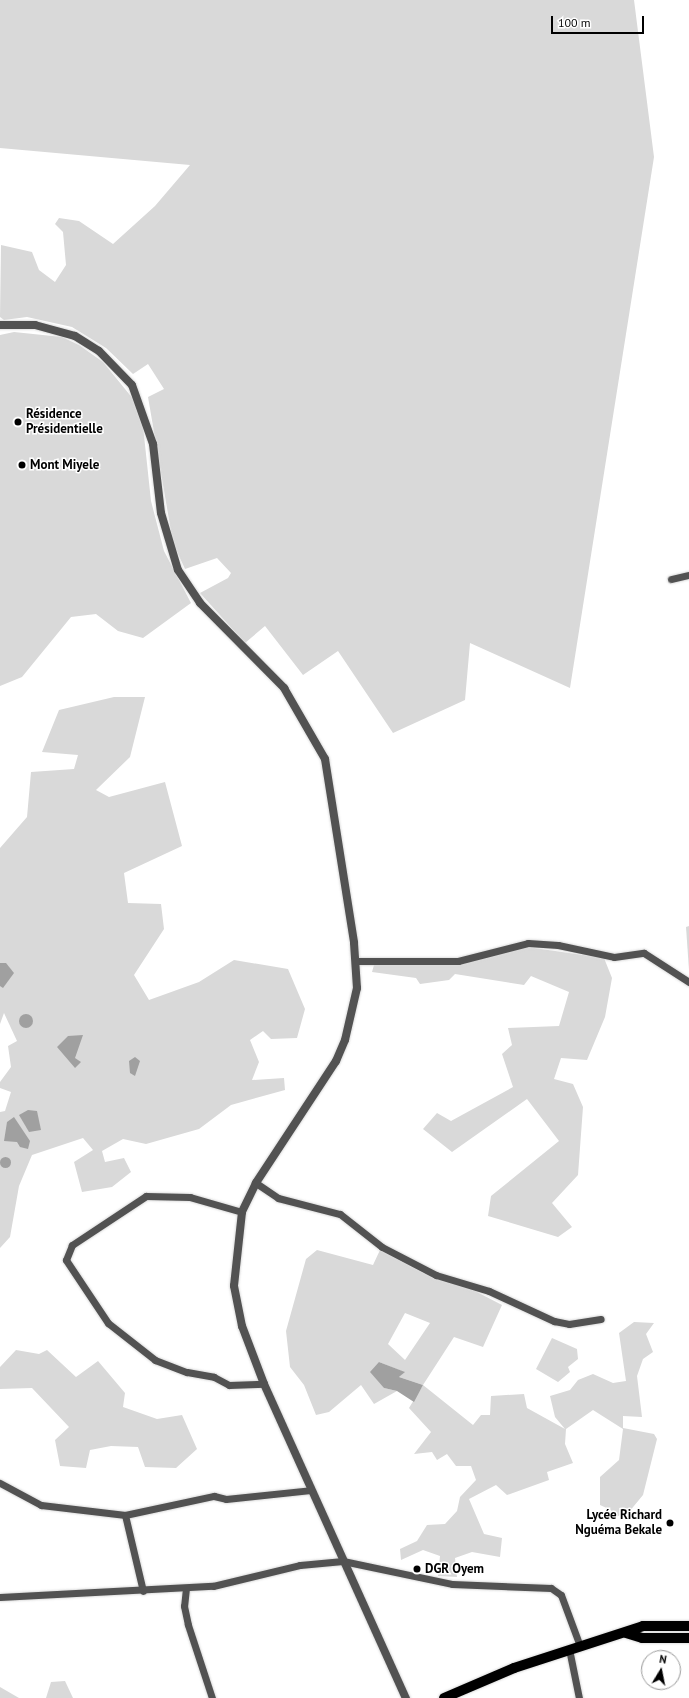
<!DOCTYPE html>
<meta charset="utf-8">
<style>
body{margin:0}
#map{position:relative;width:689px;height:1698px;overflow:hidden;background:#fff;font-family:"PT Sans",sans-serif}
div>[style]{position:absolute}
.green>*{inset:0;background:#d9d9d9}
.water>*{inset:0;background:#a0a0a0}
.round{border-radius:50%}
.roads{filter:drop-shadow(0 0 1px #dbdbdb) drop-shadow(0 0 1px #dbdbdb)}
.minor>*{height:7px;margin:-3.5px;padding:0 3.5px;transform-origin:3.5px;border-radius:3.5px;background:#525252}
.tertiary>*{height:8px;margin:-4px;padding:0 4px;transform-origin:4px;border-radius:4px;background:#525252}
.primary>*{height:10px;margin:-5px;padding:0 5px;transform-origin:5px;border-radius:5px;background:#000}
.dots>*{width:11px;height:11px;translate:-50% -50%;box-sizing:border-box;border:2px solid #fff;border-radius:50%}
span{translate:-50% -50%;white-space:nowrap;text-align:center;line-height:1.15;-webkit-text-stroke:3px #fff;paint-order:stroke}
.poi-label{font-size:13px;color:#000;font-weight:700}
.left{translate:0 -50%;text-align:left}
.right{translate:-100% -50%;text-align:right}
.north{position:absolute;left:641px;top:1650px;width:40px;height:40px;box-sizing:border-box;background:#fff;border:1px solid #999;border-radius:50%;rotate:10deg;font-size:11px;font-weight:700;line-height:16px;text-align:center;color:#000}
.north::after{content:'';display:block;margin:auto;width:14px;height:18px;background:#000;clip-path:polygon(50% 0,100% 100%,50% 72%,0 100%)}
.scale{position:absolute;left:551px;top:16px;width:93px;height:18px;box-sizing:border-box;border:2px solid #000;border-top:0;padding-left:5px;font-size:12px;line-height:14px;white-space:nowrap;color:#000;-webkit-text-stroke:3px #fff;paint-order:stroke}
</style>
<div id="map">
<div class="green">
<div style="clip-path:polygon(0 0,634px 0,654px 157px,570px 688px,470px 643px,465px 700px,393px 733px,338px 651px,303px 675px,265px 626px,245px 643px,200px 593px,228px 578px,231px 573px,217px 558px,185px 569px,173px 543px,148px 397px,164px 389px,148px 364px,133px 374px,106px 348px,72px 327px,27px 317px,4px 320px,0 317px,1px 245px,32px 252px,39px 270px,55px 282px,66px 265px,63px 232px,55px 224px,59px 218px,79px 221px,113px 244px,155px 206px,190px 165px,0 148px)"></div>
<div style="clip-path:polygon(14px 332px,62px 337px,79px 345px,103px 362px,134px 400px,143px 426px,151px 501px,164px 551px,191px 603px,143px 638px,118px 631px,96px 614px,71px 617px,22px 677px,0 686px,0 335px)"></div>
<div style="clip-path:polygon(114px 697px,145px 697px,130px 757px,96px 790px,109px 797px,165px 782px,182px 846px,124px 873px,128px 903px,161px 904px,164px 929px,134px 975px,149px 1000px,199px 982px,234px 960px,288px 969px,305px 1009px,297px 1038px,271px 1039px,263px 1031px,250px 1040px,259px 1062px,252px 1080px,284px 1078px,285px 1090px,231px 1105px,199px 1129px,146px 1144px,123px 1139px,102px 1151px,105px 1162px,124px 1158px,131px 1172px,112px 1187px,82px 1192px,74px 1162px,93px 1150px,83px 1138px,32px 1155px,19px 1186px,10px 1237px,0 1248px,0 1112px,5px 1111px,11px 1092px,0 1088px,0 1082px,11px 1067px,8px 1046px,17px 1041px,4px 1013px,0 1024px,0 848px,27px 817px,31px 772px,74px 769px,78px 755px,42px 752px,59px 710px)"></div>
<div style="clip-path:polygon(689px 926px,689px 970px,686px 927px)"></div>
<div style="clip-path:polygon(527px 947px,604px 958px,612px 978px,605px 1017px,587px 1060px,561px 1058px,554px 1079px,573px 1084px,583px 1107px,578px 1175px,552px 1203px,572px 1227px,558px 1237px,488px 1216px,491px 1196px,559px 1141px,527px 1099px,452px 1152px,423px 1129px,437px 1113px,451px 1121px,513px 1087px,502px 1054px,512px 1045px,508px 1028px,559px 1026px,569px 992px,531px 976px,524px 985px,455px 974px,449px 980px,420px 984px,416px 978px,372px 972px,374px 965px,458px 964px)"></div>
<div style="clip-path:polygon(evenodd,317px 1250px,373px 1265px,380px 1250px,425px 1274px,475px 1291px,502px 1305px,483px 1347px,454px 1337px,423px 1385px,473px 1425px,481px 1415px,490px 1415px,491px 1396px,524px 1394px,527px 1408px,565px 1429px,555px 1417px,550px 1396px,570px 1390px,578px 1380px,593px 1374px,613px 1383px,626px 1381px,619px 1333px,634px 1322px,654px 1323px,646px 1334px,653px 1352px,643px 1359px,637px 1376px,642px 1417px,623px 1416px,623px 1428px,654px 1434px,657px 1439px,643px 1495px,629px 1512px,610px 1519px,611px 1510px,600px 1505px,600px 1477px,619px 1460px,623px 1429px,593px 1410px,566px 1429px,565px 1444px,573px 1463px,547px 1472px,549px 1480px,507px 1495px,496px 1485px,469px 1499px,484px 1534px,502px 1538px,500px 1557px,472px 1552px,455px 1558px,457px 1577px,438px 1576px,440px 1556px,423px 1550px,401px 1560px,400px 1549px,417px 1541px,427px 1525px,445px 1524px,457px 1511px,460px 1497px,476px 1480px,471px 1466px,456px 1466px,447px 1454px,437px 1460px,432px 1452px,414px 1454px,431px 1432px,409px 1408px,423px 1385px,399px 1377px,404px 1372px,379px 1362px,384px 1388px,397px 1391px,374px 1404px,361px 1385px,329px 1412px,316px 1415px,304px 1385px,290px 1367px,286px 1331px,306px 1259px,317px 1250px,405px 1313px,430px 1323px,405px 1360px,388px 1344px,405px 1313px)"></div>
<div style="clip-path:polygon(552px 1338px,577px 1349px,578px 1359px,568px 1367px,570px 1372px,558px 1382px,536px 1369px)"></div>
<div style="clip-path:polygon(16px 1350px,39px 1354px,47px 1350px,76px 1377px,98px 1361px,125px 1393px,123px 1407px,157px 1419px,182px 1415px,197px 1449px,176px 1468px,145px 1467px,138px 1447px,111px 1446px,90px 1450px,86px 1468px,60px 1466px,55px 1440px,69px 1427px,32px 1388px,0 1389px,0 1367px)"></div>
<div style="clip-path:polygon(65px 1681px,73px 1698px,46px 1698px,51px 1682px)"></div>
<div style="clip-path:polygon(0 1687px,19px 1698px,0 1698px)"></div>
</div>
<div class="water">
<div style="clip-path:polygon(0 963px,6px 963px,14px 973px,3px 988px,0 986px)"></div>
<div class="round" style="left:19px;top:1014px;width:14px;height:14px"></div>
<div style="clip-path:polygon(83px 1035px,75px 1058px,81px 1062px,75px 1068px,57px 1047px,68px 1036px)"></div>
<div style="clip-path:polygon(135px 1057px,140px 1061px,135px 1076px,130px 1073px,129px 1061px)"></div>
<div style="clip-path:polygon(28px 1110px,37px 1111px,41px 1130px,29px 1132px,19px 1115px)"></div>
<div style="clip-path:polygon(14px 1117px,30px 1141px,28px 1149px,20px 1147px,17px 1142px,4px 1141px,7px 1122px)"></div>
<div class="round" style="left:-0.5px;top:1156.5px;width:11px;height:11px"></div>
<div style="clip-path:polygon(379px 1362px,405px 1372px,399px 1377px,423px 1385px,414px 1402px,397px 1391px,384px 1388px,370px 1372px)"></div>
</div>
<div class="roads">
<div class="minor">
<div style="left:671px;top:579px;width:18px;rotate:-13deg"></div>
<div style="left:355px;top:961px;width:103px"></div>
<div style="left:458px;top:961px;width:72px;rotate:-14.4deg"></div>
<div style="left:528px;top:943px;width:30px;rotate:4deg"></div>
<div style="left:558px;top:945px;width:57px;rotate:12.1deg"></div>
<div style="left:614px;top:957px;width:30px;rotate:-8deg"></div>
<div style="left:644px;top:953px;width:54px;rotate:32.8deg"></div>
<div style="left:256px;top:1183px;width:27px;rotate:34deg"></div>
<div style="left:278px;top:1198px;width:64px;rotate:14.5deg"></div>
<div style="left:340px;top:1214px;width:53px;rotate:38.2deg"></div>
<div style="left:382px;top:1247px;width:61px;rotate:27.4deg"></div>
<div style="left:436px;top:1275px;width:55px;rotate:16.8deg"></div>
<div style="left:489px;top:1291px;width:72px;rotate:24.8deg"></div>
<div style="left:554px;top:1321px;width:15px;rotate:11deg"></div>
<div style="left:569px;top:1324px;width:32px;rotate:-9deg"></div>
<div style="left:242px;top:1212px;width:54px;rotate:-163.9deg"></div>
<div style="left:190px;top:1197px;width:44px;rotate:-178.7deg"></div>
<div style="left:146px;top:1196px;width:89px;rotate:146.5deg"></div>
<div style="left:72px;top:1245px;width:16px;rotate:112deg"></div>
<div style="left:66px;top:1260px;width:76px;rotate:56.3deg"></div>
<div style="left:108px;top:1323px;width:60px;rotate:38.2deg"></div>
<div style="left:155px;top:1360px;width:34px;rotate:21deg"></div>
<div style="left:187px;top:1372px;width:27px;rotate:10deg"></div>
<div style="left:214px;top:1377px;width:17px;rotate:28deg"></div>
<div style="left:229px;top:1385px;width:35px;rotate:-2deg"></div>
<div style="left:0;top:1483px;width:47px;rotate:28.2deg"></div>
<div style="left:41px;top:1505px;width:85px;rotate:6.8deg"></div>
<div style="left:125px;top:1515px;width:78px;rotate:76.7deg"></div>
<div style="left:125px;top:1515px;width:91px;rotate:-12.1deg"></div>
<div style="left:214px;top:1496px;width:12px;rotate:14deg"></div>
<div style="left:226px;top:1499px;width:85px;rotate:-6deg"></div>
<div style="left:186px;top:1588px;width:18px;rotate:96deg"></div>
<div style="left:184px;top:1606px;width:19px;rotate:78deg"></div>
<div style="left:188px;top:1625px;width:77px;rotate:71.8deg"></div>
<div style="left:0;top:1597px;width:213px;rotate:-3deg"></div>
<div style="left:213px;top:1586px;width:89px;rotate:-13.6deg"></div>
<div style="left:300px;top:1565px;width:43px;rotate:-5.3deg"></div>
<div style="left:343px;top:1561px;width:111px;rotate:11.9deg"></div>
<div style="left:452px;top:1584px;width:99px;rotate:2.3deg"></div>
<div style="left:551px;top:1588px;width:12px;rotate:35deg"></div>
<div style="left:561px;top:1595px;width:54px;rotate:69.6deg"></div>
<div style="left:569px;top:1649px;width:50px;rotate:78.5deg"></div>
</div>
<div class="tertiary">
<div style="left:0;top:325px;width:35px"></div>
<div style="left:35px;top:325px;width:41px;rotate:15.4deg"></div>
<div style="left:75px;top:336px;width:28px;rotate:32deg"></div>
<div style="left:99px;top:351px;width:47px;rotate:45.9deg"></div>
<div style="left:132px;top:385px;width:63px;rotate:70.4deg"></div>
<div style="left:153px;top:444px;width:69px;rotate:83.4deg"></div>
<div style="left:161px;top:513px;width:59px;rotate:73.4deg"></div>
<div style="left:178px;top:570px;width:40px;rotate:56deg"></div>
<div style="left:200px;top:603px;width:120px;rotate:45.3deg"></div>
<div style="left:284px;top:688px;width:82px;rotate:60deg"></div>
<div style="left:325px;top:759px;width:186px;rotate:81deg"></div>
<div style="left:354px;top:943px;width:45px;rotate:86.2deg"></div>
<div style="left:357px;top:988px;width:53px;rotate:103deg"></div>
<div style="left:345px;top:1040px;width:23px;rotate:113deg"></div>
<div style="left:336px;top:1061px;width:146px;rotate:123.3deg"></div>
<div style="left:256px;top:1183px;width:32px;rotate:116deg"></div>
<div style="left:242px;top:1212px;width:74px;rotate:96.2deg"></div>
<div style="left:234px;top:1286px;width:41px;rotate:78.7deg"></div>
<div style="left:242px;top:1326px;width:62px;rotate:69.2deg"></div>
<div style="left:264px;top:1384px;width:345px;rotate:65.7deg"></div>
</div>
<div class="primary">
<div style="left:626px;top:1633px;width:17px;rotate:17deg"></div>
<div style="left:642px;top:1638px;width:47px"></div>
<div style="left:444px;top:1698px;width:76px;rotate:-23.2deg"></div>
<div style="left:514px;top:1668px;width:136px;rotate:-18deg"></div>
<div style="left:643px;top:1626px;width:46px"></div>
</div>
</div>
<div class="dots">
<div style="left:18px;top:422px;background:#000"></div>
<div style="left:22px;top:465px;background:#000"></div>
<div style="left:670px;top:1523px;background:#000"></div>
<div style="left:417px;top:1569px;background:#000"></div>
</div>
<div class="poi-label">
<span class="left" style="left:26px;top:422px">Résidence<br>Présidentielle</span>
<span class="left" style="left:30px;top:465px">Mont Miyele</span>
<span class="right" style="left:662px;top:1523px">Lycée Richard<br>Nguéma Bekale</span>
<span class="left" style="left:425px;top:1569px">DGR Oyem</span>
</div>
<div class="north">N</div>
<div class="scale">100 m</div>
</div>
